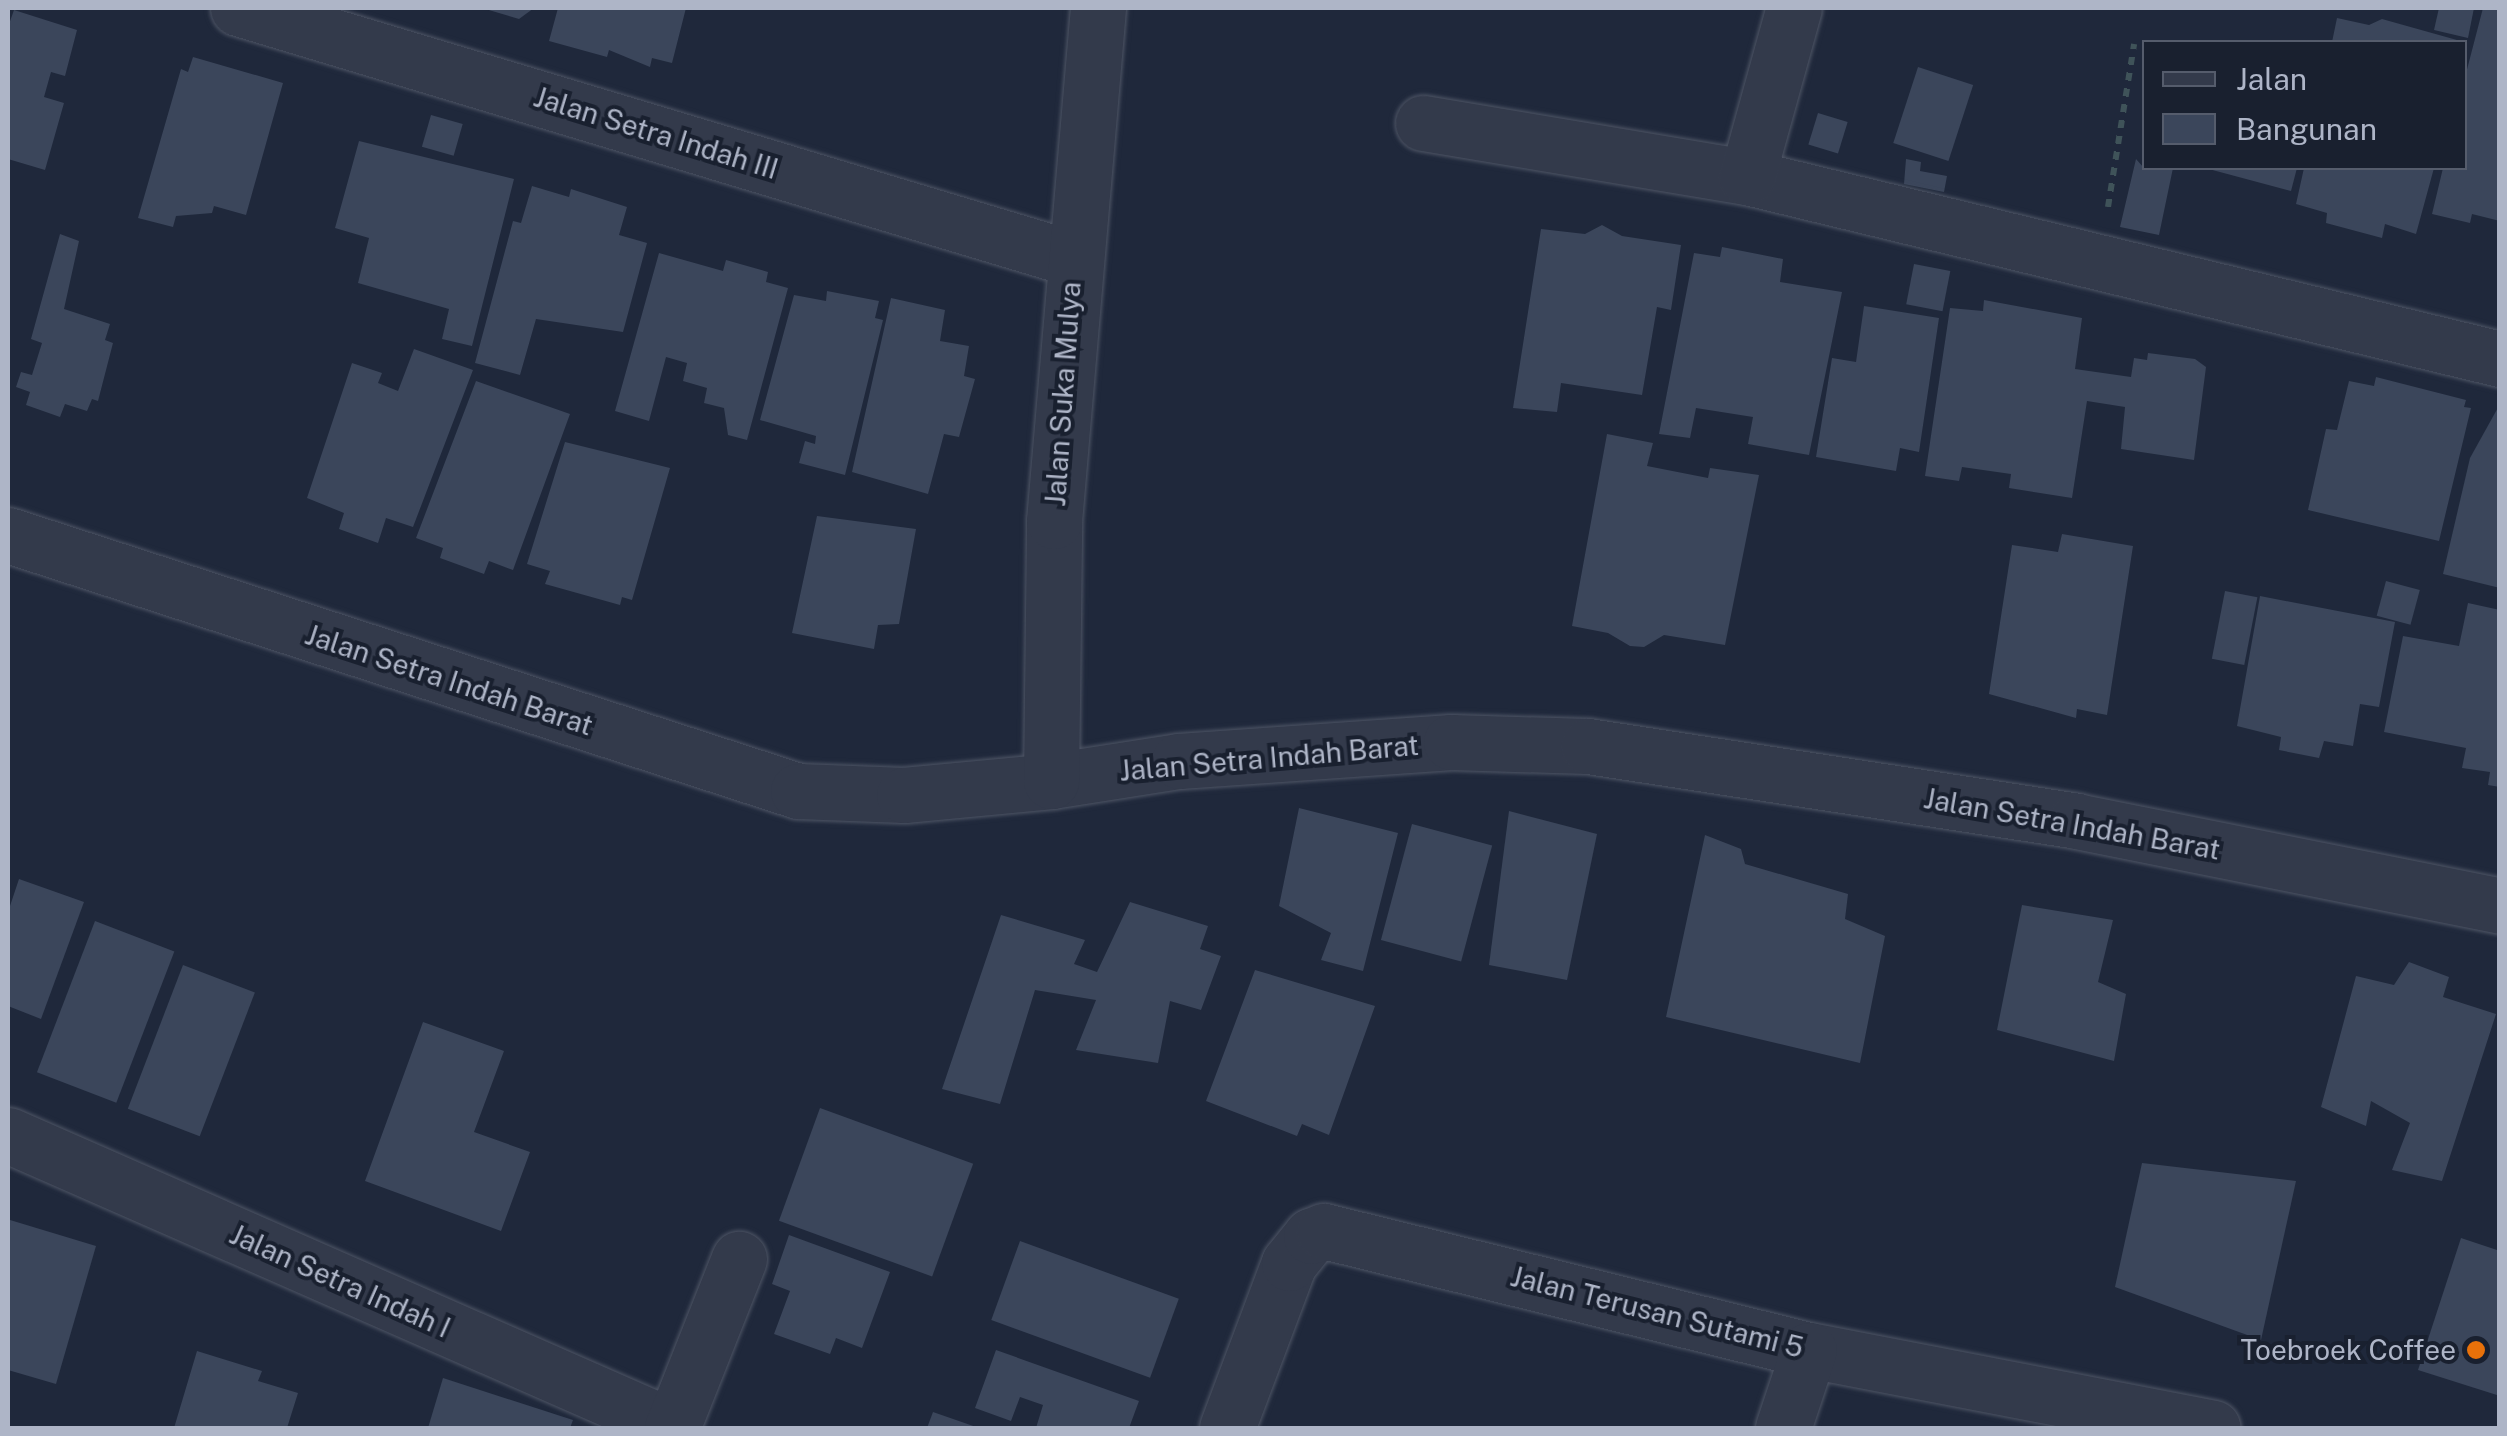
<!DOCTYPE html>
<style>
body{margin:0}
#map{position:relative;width:2507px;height:1436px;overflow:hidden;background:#1f283b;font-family:"Public Sans",sans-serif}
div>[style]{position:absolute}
.building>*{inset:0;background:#3b465b;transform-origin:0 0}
.path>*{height:6px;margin-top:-3px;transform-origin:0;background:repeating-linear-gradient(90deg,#3f5359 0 8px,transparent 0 16px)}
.roads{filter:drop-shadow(0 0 2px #4e5565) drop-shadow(0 0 2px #4e5565)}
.minor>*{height:55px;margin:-27.5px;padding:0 27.5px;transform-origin:27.5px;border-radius:27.5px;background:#333a4b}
.tertiary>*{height:55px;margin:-27.5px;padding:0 27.5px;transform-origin:27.5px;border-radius:27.5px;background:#333a4b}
.dots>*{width:28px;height:28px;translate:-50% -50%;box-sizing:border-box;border:5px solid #19202f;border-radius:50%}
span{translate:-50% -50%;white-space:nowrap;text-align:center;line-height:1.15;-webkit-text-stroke:8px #19202f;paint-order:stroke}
.street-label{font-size:28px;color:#aeb5c7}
.poi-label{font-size:28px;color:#aeb5c7}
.right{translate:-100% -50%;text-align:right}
.frame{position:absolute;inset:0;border:10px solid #aeb5c7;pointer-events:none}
.legend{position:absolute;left:2142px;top:40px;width:325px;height:130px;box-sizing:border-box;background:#19202f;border:2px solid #555c6c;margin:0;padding:12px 18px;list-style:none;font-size:30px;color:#aeb5c7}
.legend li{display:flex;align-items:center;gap:20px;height:50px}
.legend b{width:50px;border:2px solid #555c6c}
</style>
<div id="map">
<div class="building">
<div style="clip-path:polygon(482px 8px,534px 8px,519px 19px)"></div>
<div style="clip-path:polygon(558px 8px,686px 8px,672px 63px,652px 58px,650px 67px,609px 50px,607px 57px,549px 41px)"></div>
<div style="clip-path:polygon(2439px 8px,2474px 8px,2468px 38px,2434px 30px)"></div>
<div style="clip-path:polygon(2483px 8px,2500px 8px,2500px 221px,2472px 214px,2470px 223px,2432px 214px,2443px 168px,2464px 168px,2464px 81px)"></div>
<div style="clip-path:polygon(14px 10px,77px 30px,65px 76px,51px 72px,44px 97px,64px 103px,45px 170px,8px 159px,8px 27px)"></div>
<div style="clip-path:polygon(2337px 18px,2369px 25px,2382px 19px,2464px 42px,2332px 42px)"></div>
<div style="clip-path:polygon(193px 57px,283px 83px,246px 215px,214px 206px,212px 213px,176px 216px,173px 227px,138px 218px,181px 69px,188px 72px)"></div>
<div style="left:1918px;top:67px;width:58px;height:80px;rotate:18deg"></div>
<div style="left:1818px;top:113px;width:31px;height:33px;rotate:17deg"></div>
<div style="left:431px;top:115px;width:33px;height:33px;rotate:16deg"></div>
<div style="clip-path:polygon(359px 141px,514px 179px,472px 346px,442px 339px,449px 309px,358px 283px,369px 238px,335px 228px)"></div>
<div style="clip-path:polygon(1906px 159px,1921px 162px,1920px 171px,1947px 176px,1944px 192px,1904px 184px)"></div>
<div style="clip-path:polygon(2136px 159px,2144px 168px,2173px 168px,2159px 235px,2120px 227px)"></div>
<div style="clip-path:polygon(2205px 168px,2297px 168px,2291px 191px)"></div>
<div style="clip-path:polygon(2304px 168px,2434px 168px,2416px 234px,2385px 224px,2382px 238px,2326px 223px,2327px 213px,2296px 204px)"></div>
<div style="clip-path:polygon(532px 186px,569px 197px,571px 189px,627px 207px,619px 235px,647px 243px,623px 332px,536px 319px,520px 375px,475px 363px,513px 221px,521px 223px)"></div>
<div style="clip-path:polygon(1602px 225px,1622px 236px,1681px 245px,1671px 310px,1657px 307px,1642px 395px,1561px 383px,1557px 412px,1513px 408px,1541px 229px,1585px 234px)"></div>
<div style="clip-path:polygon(60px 234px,79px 241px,64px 309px,110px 324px,105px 340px,113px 343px,98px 401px,92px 399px,87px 411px,65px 404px,60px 417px,26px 405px,30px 392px,16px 387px,21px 372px,32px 375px,42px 343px,31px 339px)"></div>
<div style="clip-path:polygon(1722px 247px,1783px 259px,1780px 282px,1842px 292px,1809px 455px,1748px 444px,1753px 417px,1696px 408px,1690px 438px,1659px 434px,1694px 253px,1720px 257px)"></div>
<div style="clip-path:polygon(659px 253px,723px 271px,726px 260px,768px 272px,766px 282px,788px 288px,747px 440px,728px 435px,724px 408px,704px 403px,707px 388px,683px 381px,687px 363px,666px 357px,649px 421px,615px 411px)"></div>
<div style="left:1914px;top:264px;width:37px;height:41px;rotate:11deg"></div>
<div style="clip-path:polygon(827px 291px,879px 301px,875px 318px,883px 320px,845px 475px,799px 463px,805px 441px,815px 444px,816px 436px,760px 420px,794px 295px,826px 301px)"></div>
<div style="clip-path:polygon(891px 298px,945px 310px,940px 341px,969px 346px,964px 376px,975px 379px,959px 437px,944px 434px,928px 494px,852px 472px)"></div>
<div style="clip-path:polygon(1984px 300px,2082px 318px,2075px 369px,2131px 377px,2134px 358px,2147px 360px,2148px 353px,2195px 359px,2206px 367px,2194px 460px,2121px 449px,2125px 407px,2087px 401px,2072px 498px,2009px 488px,2011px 474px,1962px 467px,1959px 481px,1925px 476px,1950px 308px,1983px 311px)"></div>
<div style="clip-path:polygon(1864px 306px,1939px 318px,1919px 452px,1900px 448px,1896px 471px,1816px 457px,1832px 358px,1856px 362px)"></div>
<div style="clip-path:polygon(414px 349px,473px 370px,413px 527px,386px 518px,378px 543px,339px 529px,344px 513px,307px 498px,352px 363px,382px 373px,378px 383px,398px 391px)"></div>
<div style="clip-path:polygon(2376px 377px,2466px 400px,2464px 407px,2471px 408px,2439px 541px,2308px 510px,2326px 429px,2337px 430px,2349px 381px,2374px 386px)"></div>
<div style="clip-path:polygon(476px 381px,570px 414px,513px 570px,489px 561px,484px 574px,440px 558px,443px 548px,416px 538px)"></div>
<div style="clip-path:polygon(2500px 404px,2500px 588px,2443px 574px,2470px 458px)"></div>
<div style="clip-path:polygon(1607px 434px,1653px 443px,1647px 466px,1708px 478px,1710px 468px,1759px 475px,1725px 645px,1664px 635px,1644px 647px,1630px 646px,1608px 633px,1572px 626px)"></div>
<div style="clip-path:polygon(565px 442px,670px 468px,632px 600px,622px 597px,620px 605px,545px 584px,550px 571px,527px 564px)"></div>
<div style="clip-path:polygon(817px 516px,916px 529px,899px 624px,878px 625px,874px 649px,792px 633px)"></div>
<div style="clip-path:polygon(2062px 534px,2133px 546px,2107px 715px,2077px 709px,2076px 718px,1989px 694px,2012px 545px,2058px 552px)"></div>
<div style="left:2386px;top:581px;width:35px;height:36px;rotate:15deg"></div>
<div style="left:2225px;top:591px;width:33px;height:69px;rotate:11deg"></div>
<div style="clip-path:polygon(2260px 596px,2395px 622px,2379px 707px,2360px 704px,2353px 746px,2324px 741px,2319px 758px,2279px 750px,2281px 737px,2237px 726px)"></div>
<div style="clip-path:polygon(2468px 603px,2500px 610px,2500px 787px,2488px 785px,2490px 772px,2462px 768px,2466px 748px,2384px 732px,2403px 636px,2459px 646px)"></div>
<div style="clip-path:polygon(1299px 808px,1398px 833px,1363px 971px,1321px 960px,1331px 933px,1279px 906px)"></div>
<div style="clip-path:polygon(1509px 811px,1597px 834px,1567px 980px,1489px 965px)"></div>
<div style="left:1412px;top:824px;width:83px;height:120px;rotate:15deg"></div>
<div style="clip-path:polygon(1705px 835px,1741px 849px,1745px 864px,1848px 894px,1845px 919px,1885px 936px,1860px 1063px,1666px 1017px)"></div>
<div style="clip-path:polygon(19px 879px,84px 902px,41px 1019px,8px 1006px,8px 912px)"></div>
<div style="clip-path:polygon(1130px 902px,1208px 926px,1200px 949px,1221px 956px,1201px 1010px,1170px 1001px,1158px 1063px,1076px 1050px,1096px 1000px,1035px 990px,1000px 1104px,942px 1089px,1001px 915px,1085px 940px,1074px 964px,1097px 972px)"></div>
<div style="clip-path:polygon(2022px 905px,2113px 920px,2098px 982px,2126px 994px,2114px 1061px,1997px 1030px)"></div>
<div style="left:95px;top:921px;width:85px;height:162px;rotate:21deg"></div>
<div style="clip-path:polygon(2409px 962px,2449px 977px,2443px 997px,2496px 1014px,2442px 1181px,2392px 1170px,2410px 1123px,2371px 1101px,2366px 1126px,2321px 1107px,2356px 976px,2394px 985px)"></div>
<div style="left:183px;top:965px;width:77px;height:154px;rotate:21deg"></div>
<div style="clip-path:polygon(1255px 970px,1375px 1006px,1329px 1135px,1302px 1124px,1297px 1136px,1206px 1101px)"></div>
<div style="clip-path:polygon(423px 1022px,504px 1051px,474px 1132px,530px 1152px,501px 1231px,365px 1181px)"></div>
<div style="left:820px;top:1108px;width:163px;height:120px;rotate:20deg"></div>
<div style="clip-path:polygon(2142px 1163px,2296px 1181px,2261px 1340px,2115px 1287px)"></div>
<div style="clip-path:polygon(10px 1220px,96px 1246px,56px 1384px,8px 1370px)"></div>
<div style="clip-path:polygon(789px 1235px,890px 1272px,862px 1348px,836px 1338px,830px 1354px,774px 1334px,790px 1291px,772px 1284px)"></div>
<div style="clip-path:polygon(2461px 1238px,2500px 1251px,2500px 1396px,2418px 1370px)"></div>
<div style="left:1020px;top:1241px;width:169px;height:84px;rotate:20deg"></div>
<div style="clip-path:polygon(996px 1350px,1139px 1401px,1129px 1428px,1036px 1428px,1043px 1405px,1020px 1397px,1011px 1421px,975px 1408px)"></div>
<div style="clip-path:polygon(197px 1351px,262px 1371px,258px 1381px,298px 1393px,287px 1428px,174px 1428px)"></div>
<div style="clip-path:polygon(443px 1378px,573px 1420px,570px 1428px,428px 1428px)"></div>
<div style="clip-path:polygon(933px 1412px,979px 1428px,927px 1428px)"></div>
</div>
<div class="path">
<div style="left:2108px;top:207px;width:165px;rotate:-80.9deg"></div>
</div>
<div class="roads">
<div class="minor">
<div style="left:238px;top:8px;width:873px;rotate:16.71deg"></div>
<div style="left:1423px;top:123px;width:328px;rotate:9.5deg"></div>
<div style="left:1747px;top:177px;width:775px;rotate:13.59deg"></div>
<div style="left:1747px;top:177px;width:175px;rotate:-74.5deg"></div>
<div style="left:1051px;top:781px;width:130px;rotate:-8.9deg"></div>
<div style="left:1179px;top:761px;width:273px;rotate:-4deg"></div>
<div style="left:1451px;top:742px;width:137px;rotate:1.7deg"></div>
<div style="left:1588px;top:746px;width:494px;rotate:8.7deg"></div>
<div style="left:2076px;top:821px;width:432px;rotate:11.3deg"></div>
<div style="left:8px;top:1135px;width:726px;rotate:23.71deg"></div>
<div style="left:672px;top:1428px;width:182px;rotate:-68.4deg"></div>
<div style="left:1227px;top:1428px;width:176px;rotate:-69.4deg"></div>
<div style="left:1289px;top:1263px;width:35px;rotate:-51deg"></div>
<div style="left:1311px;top:1236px;width:14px;rotate:-21deg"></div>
<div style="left:1324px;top:1231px;width:499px;rotate:13.8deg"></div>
<div style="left:1809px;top:1350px;width:411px;rotate:10.9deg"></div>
<div style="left:1783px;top:1428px;width:82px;rotate:-71.6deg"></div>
</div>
<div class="tertiary">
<div style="left:8px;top:535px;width:830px;rotate:17.95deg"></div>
<div style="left:798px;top:791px;width:106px;rotate:2.2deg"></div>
<div style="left:904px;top:795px;width:148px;rotate:-5.4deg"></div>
<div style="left:1051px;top:781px;width:260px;rotate:-89.3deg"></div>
<div style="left:1054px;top:521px;width:515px;rotate:-85.1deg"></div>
</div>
</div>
<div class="dots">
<div style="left:2476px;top:1350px;background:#e8710a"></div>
</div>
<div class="street-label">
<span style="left:656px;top:133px;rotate:17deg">Jalan Setra Indah III</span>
<span style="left:1063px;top:394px;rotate:-86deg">Jalan Suka Mulya</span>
<span style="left:449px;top:680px;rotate:18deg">Jalan Setra Indah Barat</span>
<span style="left:1269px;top:758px;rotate:-5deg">Jalan Setra Indah Barat</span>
<span style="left:2072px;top:824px;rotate:10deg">Jalan Setra Indah Barat</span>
<span style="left:340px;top:1281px;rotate:24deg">Jalan Setra Indah I</span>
<span style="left:1657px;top:1312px;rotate:14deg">Jalan Terusan Sutami 5</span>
</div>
<div class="poi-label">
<span class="right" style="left:2456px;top:1350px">Toebroek Coffee</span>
</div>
<div class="frame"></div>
<ul class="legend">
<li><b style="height:12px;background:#333a4b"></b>Jalan</li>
<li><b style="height:28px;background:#3b465b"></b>Bangunan</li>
</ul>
</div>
